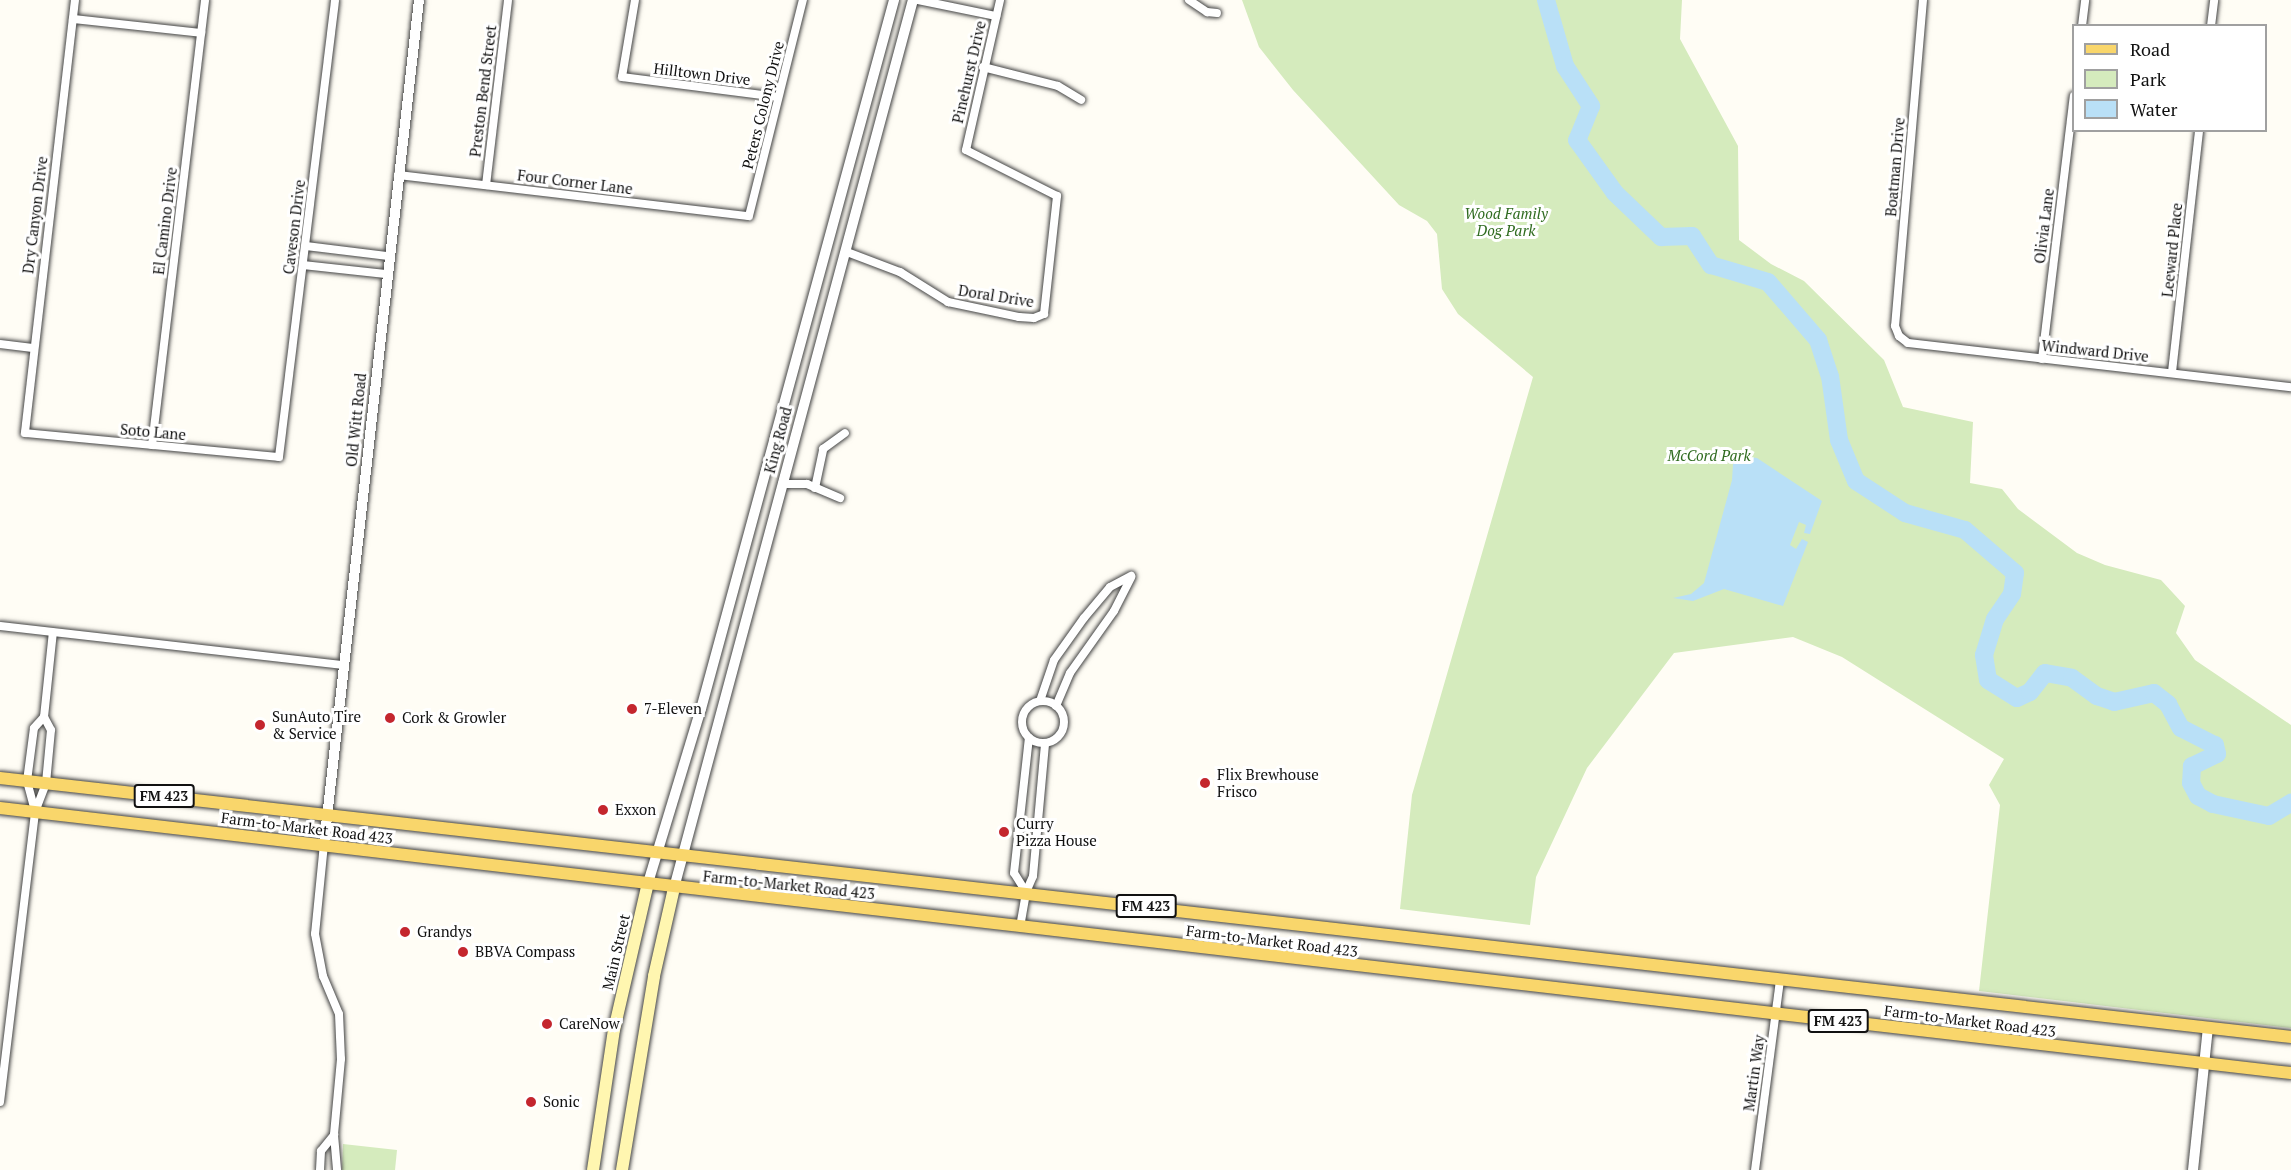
<!DOCTYPE html>
<style>
body{margin:0}
#map{position:relative;width:2291px;height:1170px;overflow:hidden;background:#fffdf5;font-family:"PT Serif",serif}
div>[style]{position:absolute}
.green>*{inset:0;background:#d5ebbd}
.water>*{inset:0;background:#b9e0f7}
.river>*{height:18px;margin:-9px;padding:0 9px;transform-origin:9px;border-radius:9px;background:#b9e0f7}
.roads{filter:drop-shadow(0 0 2px #444) drop-shadow(0 0 2px #444)}
.minor>*{height:8px;margin:-4px;padding:0 4px;transform-origin:4px;border-radius:4px;background:#fff}
.minor>.ring{margin:-4px;padding:0;box-sizing:content-box;background:none;border:8px solid #fff;border-radius:50%}
.tertiary>*{height:10px;margin:-5px;padding:0 5px;transform-origin:5px;border-radius:5px;background:#fff}
.secondary>*{height:12px;margin:-6px;padding:0 6px;transform-origin:6px;border-radius:6px;background:#fff6b0}
.primary>*{height:12px;margin:-6px;padding:0 6px;transform-origin:6px;border-radius:6px;background:#f9d66b}
.dots>*{width:16px;height:16px;translate:-50% -50%;box-sizing:border-box;border:3px solid #fff;border-radius:50%}
span{translate:-50% -50%;white-space:nowrap;text-align:center;line-height:1.15;-webkit-text-stroke:6px #fff;paint-order:stroke}
.shield-label span{padding:2px 4px;background:#fff;border:2px solid;border-radius:4px;-webkit-text-stroke-width:0}
.shield-label{font-size:14px;color:#111;font-weight:700}
.street-label{font-size:15px;color:#111}
.park-label{font-size:15px;color:#2f6b1f;font-style:italic}
.poi-label{font-size:15px;color:#111}
.left{translate:0 -50%;text-align:left}
.legend{position:absolute;left:2072px;top:24px;width:195px;height:108px;box-sizing:border-box;background:#fff;border:2px solid #a0a0a0;margin:0;padding:8px 10px;list-style:none;font-size:18px;color:#111}
.legend li{display:flex;align-items:center;gap:12px;height:30px}
.legend b{width:30px;border:2px solid #a0a0a0}
</style>
<div id="map">
<div class="green">
<div style="clip-path:polygon(1242px 0,1682px 0,1680px 39px,1738px 146px,1739px 240px,1771px 264px,1804px 281px,1884px 360px,1903px 407px,1973px 422px,1970px 483px,2002px 489px,2018px 509px,2077px 553px,2105px 565px,2161px 580px,2185px 606px,2176px 633px,2195px 660px,2291px 725px,2291px 1028px,1979px 991px,2000px 805px,1989px 785px,2004px 759px,1842px 657px,1793px 637px,1674px 653px,1587px 768px,1536px 877px,1530px 925px,1400px 909px,1412px 795px,1533px 377px,1458px 314px,1442px 289px,1437px 234px,1427px 221px,1399px 205px,1293px 90px,1259px 47px)"></div>
<div style="clip-path:polygon(343px 1144px,397px 1150px,395px 1170px,342px 1170px)"></div>
</div>
<div class="water">
<div style="clip-path:polygon(1741px 456px,1757px 458px,1822px 501px,1810px 534px,1804px 533px,1806px 525px,1799px 522px,1790px 545px,1796px 549px,1802px 539px,1808px 542px,1783px 606px,1724px 589px,1693px 601px,1673px 598px,1691px 594px,1704px 583px,1732px 480px,1733px 464px)"></div>
</div>
<div class="river">
<div style="left:1546px;top:0;width:69px;rotate:73.9deg"></div>
<div style="left:1565px;top:66px;width:48px;rotate:57deg"></div>
<div style="left:1591px;top:106px;width:37px;rotate:112deg"></div>
<div style="left:1577px;top:140px;width:65px;rotate:54.4deg"></div>
<div style="left:1615px;top:193px;width:64px;rotate:43.7deg"></div>
<div style="left:1661px;top:237px;width:31px;rotate:-2deg"></div>
<div style="left:1692px;top:236px;width:35px;rotate:57deg"></div>
<div style="left:1711px;top:265px;width:59px;rotate:16.6deg"></div>
<div style="left:1768px;top:282px;width:77px;rotate:49.2deg"></div>
<div style="left:1818px;top:340px;width:38px;rotate:72deg"></div>
<div style="left:1830px;top:376px;width:65px;rotate:82deg"></div>
<div style="left:1839px;top:440px;width:44px;rotate:67.5deg"></div>
<div style="left:1856px;top:481px;width:59px;rotate:33.1deg"></div>
<div style="left:1905px;top:513px;width:62px;rotate:15.8deg"></div>
<div style="left:1965px;top:530px;width:66px;rotate:40.7deg"></div>
<div style="left:2015px;top:573px;width:21px;rotate:98deg"></div>
<div style="left:2012px;top:594px;width:30px;rotate:124deg"></div>
<div style="left:1995px;top:619px;width:38px;rotate:107deg"></div>
<div style="left:1984px;top:655px;width:25px;rotate:81deg"></div>
<div style="left:1988px;top:680px;width:34px;rotate:32deg"></div>
<div style="left:2017px;top:698px;width:14px;rotate:-25deg"></div>
<div style="left:2030px;top:692px;width:24px;rotate:-52deg"></div>
<div style="left:2045px;top:673px;width:27px;rotate:10deg"></div>
<div style="left:2072px;top:678px;width:31px;rotate:36deg"></div>
<div style="left:2097px;top:696px;width:18px;rotate:19deg"></div>
<div style="left:2114px;top:702px;width:41px;rotate:-12.7deg"></div>
<div style="left:2154px;top:693px;width:18px;rotate:38deg"></div>
<div style="left:2168px;top:704px;width:27px;rotate:62deg"></div>
<div style="left:2181px;top:728px;width:38px;rotate:27deg"></div>
<div style="left:2215px;top:745px;width:9px;rotate:77deg"></div>
<div style="left:2217px;top:754px;width:28px;rotate:154deg"></div>
<div style="left:2192px;top:766px;width:17px;rotate:93deg"></div>
<div style="left:2191px;top:783px;width:15px;rotate:62deg"></div>
<div style="left:2198px;top:796px;width:17px;rotate:28deg"></div>
<div style="left:2213px;top:804px;width:57px;rotate:12.1deg"></div>
<div style="left:2269px;top:816px;width:26px;rotate:-31deg"></div>
</div>
<div class="roads">
<div class="minor">
<div style="left:75px;top:0;width:436px;rotate:96.6deg"></div>
<div style="left:25px;top:433px;width:255px;rotate:5.4deg"></div>
<div style="left:279px;top:457px;width:460px;rotate:-83deg"></div>
<div style="left:635px;top:0;width:78px;rotate:99.6deg"></div>
<div style="left:622px;top:77px;width:157px;rotate:7.3deg"></div>
<div style="left:918px;top:0;width:80px;rotate:11.6deg"></div>
<div style="left:1189px;top:0;width:22px;rotate:34deg"></div>
<div style="left:1207px;top:12px;width:10px;rotate:6deg"></div>
<div style="left:1923px;top:0;width:327px;rotate:94.9deg"></div>
<div style="left:1895px;top:326px;width:11px;rotate:68deg"></div>
<div style="left:1899px;top:336px;width:11px;rotate:38deg"></div>
<div style="left:1908px;top:343px;width:386px;rotate:6.6deg"></div>
<div style="left:73px;top:19px;width:129px;rotate:6.2deg"></div>
<div style="left:2082px;top:26px;width:26px;rotate:-83deg"></div>
<div style="left:2211px;top:26px;width:26px;rotate:-83deg"></div>
<div style="left:983px;top:67px;width:77px;rotate:14.2deg"></div>
<div style="left:1058px;top:86px;width:27px;rotate:31deg"></div>
<div style="left:398px;top:175px;width:353px;rotate:6.7deg"></div>
<div style="left:749px;top:216px;width:223px;rotate:-76deg"></div>
<div style="left:486px;top:185px;width:186px;rotate:-83.2deg"></div>
<div style="left:306px;top:246px;width:83px;rotate:7deg"></div>
<div style="left:847px;top:252px;width:57px;rotate:20.7deg"></div>
<div style="left:900px;top:272px;width:57px;rotate:32deg"></div>
<div style="left:948px;top:302px;width:73px;rotate:11.9deg"></div>
<div style="left:1019px;top:317px;width:15px;rotate:4deg"></div>
<div style="left:1034px;top:318px;width:11px;rotate:-22deg"></div>
<div style="left:1044px;top:314px;width:119px;rotate:-83.7deg"></div>
<div style="left:1057px;top:196px;width:102px;rotate:-153.2deg"></div>
<div style="left:966px;top:150px;width:154px;rotate:-77.2deg"></div>
<div style="left:303px;top:265px;width:83px;rotate:6.2deg"></div>
<div style="left:0;top:344px;width:33px;rotate:7deg"></div>
<div style="left:2042px;top:359px;width:265px;rotate:-83.1deg"></div>
<div style="left:2172px;top:372px;width:244px;rotate:-83.6deg"></div>
<div style="left:152px;top:445px;width:448px;rotate:-83.2deg"></div>
<div style="left:782px;top:484px;width:25px"></div>
<div style="left:807px;top:484px;width:36px;rotate:23deg"></div>
<div style="left:815px;top:488px;width:40px;rotate:-78deg"></div>
<div style="left:823px;top:449px;width:27px;rotate:-36deg"></div>
<div style="left:0;top:626px;width:344px;rotate:6.5deg"></div>
<div class="ring" style="left:1022px;top:701px;width:34px;height:34px"></div>
<div style="left:1040px;top:701px;width:43px;rotate:-71.1deg"></div>
<div style="left:1054px;top:660px;width:52px;rotate:-54.5deg"></div>
<div style="left:1084px;top:618px;width:40px;rotate:-50deg"></div>
<div style="left:1110px;top:587px;width:24px;rotate:-28deg"></div>
<div style="left:1056px;top:706px;width:36px;rotate:-67deg"></div>
<div style="left:1070px;top:673px;width:76px;rotate:-54.6deg"></div>
<div style="left:1114px;top:611px;width:38px;rotate:-63deg"></div>
<div style="left:35px;top:811px;width:31px;rotate:-105deg"></div>
<div style="left:27px;top:781px;width:53px;rotate:-82.5deg"></div>
<div style="left:34px;top:728px;width:15px;rotate:-48deg"></div>
<div style="left:44px;top:717px;width:85px;rotate:-84deg"></div>
<div style="left:324px;top:844px;width:90px;rotate:95.7deg"></div>
<div style="left:315px;top:934px;width:43px;rotate:79.2deg"></div>
<div style="left:323px;top:976px;width:41px;rotate:67.2deg"></div>
<div style="left:339px;top:1014px;width:45px;rotate:87.5deg"></div>
<div style="left:341px;top:1059px;width:76px;rotate:95.3deg"></div>
<div style="left:334px;top:1135px;width:35px;rotate:85deg"></div>
<div style="left:1026px;top:892px;width:22px;rotate:-122deg"></div>
<div style="left:1014px;top:873px;width:136px;rotate:-83.7deg"></div>
<div style="left:1020px;top:927px;width:36px;rotate:-80deg"></div>
<div style="left:1026px;top:892px;width:17px;rotate:-66deg"></div>
<div style="left:1033px;top:876px;width:133px;rotate:-84.8deg"></div>
<div style="left:0;top:1102px;width:292px;rotate:-83.1deg"></div>
<div style="left:35px;top:812px;width:31px;rotate:-69deg"></div>
<div style="left:46px;top:783px;width:53px;rotate:-84.6deg"></div>
<div style="left:51px;top:730px;width:15px;rotate:-118deg"></div>
<div style="left:320px;top:1170px;width:19px;rotate:-87deg"></div>
<div style="left:321px;top:1151px;width:21px;rotate:-51deg"></div>
<div style="left:1755px;top:1170px;width:193px;rotate:-82.5deg"></div>
</div>
<div class="tertiary">
<div style="left:324px;top:844px;width:849px;rotate:-83.58deg"></div>
<div style="left:648px;top:883px;width:182px;rotate:-73.1deg"></div>
<div style="left:701px;top:709px;width:735px;rotate:-74.77deg"></div>
<div style="left:674px;top:888px;width:920px;rotate:-74.94deg"></div>
<div style="left:2193px;top:1170px;width:143px;rotate:-84deg"></div>
</div>
<div class="secondary">
<div style="left:593px;top:1170px;width:142px;rotate:-81.5deg"></div>
<div style="left:614px;top:1030px;width:151px;rotate:-77deg"></div>
<div style="left:622px;top:1170px;width:197px;rotate:-80.6deg"></div>
<div style="left:654px;top:976px;width:90px;rotate:-77.2deg"></div>
</div>
<div class="primary">
<div style="left:0;top:778px;width:2306px;rotate:6.45deg"></div>
<div style="left:0;top:808px;width:2306px;rotate:6.6deg"></div>
</div>
</div>
<div class="dots">
<div style="left:632px;top:709px;background:#c4262e"></div>
<div style="left:390px;top:718px;background:#c4262e"></div>
<div style="left:260px;top:725px;background:#c4262e"></div>
<div style="left:1205px;top:783px;background:#c4262e"></div>
<div style="left:603px;top:810px;background:#c4262e"></div>
<div style="left:1004px;top:832px;background:#c4262e"></div>
<div style="left:405px;top:932px;background:#c4262e"></div>
<div style="left:463px;top:952px;background:#c4262e"></div>
<div style="left:547px;top:1024px;background:#c4262e"></div>
<div style="left:531px;top:1102px;background:#c4262e"></div>
</div>
<div class="shield-label">
<span style="left:164px;top:796px">FM 423</span>
<span style="left:1146px;top:906px">FM 423</span>
<span style="left:1838px;top:1021px">FM 423</span>
</div>
<div class="street-label">
<span style="left:969px;top:72px;rotate:-77deg">Pinehurst Drive</span>
<span style="left:702px;top:74px;rotate:7deg">Hilltown Drive</span>
<span style="left:483px;top:91px;rotate:-83deg">Preston Bend Street</span>
<span style="left:763px;top:105px;rotate:-76deg">Peters Colony Drive</span>
<span style="left:1895px;top:167px;rotate:-85deg">Boatman Drive</span>
<span style="left:575px;top:182px;rotate:7deg">Four Corner Lane</span>
<span style="left:35px;top:215px;rotate:-83deg">Dry Canyon Drive</span>
<span style="left:165px;top:221px;rotate:-83deg">El Camino Drive</span>
<span style="left:2044px;top:226px;rotate:-83deg">Olivia Lane</span>
<span style="left:294px;top:227px;rotate:-83deg">Caveson Drive</span>
<span style="left:2172px;top:250px;rotate:-84deg">Leeward Place</span>
<span style="left:996px;top:296px;rotate:9deg">Doral Drive</span>
<span style="left:2095px;top:351px;rotate:6deg">Windward Drive</span>
<span style="left:356px;top:420px;rotate:-84deg">Old Witt Road</span>
<span style="left:153px;top:432px;rotate:5deg">Soto Lane</span>
<span style="left:778px;top:440px;rotate:-75deg">King Road</span>
<span style="left:307px;top:828px;rotate:7deg">Farm-to-Market Road 423</span>
<span style="left:789px;top:885px;rotate:6deg">Farm-to-Market Road 423</span>
<span style="left:1272px;top:941px;rotate:7deg">Farm-to-Market Road 423</span>
<span style="left:616px;top:952px;rotate:-77deg">Main Street</span>
<span style="left:1970px;top:1021px;rotate:7deg">Farm-to-Market Road 423</span>
<span style="left:1754px;top:1073px;rotate:-82deg">Martin Way</span>
</div>
<div class="park-label">
<span style="left:1506px;top:222px">Wood Family<br>Dog Park</span>
<span style="left:1709px;top:456px">McCord Park</span>
</div>
<div class="poi-label">
<span class="left" style="left:644px;top:709px">7-Eleven</span>
<span class="left" style="left:272px;top:725px">SunAuto Tire<br>&amp; Service</span>
<span class="left" style="left:402px;top:718px">Cork &amp; Growler</span>
<span class="left" style="left:1217px;top:783px">Flix Brewhouse<br>Frisco</span>
<span class="left" style="left:615px;top:810px">Exxon</span>
<span class="left" style="left:1016px;top:832px">Curry<br>Pizza House</span>
<span class="left" style="left:417px;top:932px">Grandys</span>
<span class="left" style="left:475px;top:952px">BBVA Compass</span>
<span class="left" style="left:559px;top:1024px">CareNow</span>
<span class="left" style="left:543px;top:1102px">Sonic</span>
</div>
<ul class="legend">
<li><b style="height:8px;background:#f9d66b"></b>Road</li>
<li><b style="height:16px;background:#d5ebbd"></b>Park</li>
<li><b style="height:16px;background:#b9e0f7"></b>Water</li>
</ul>
</div>
